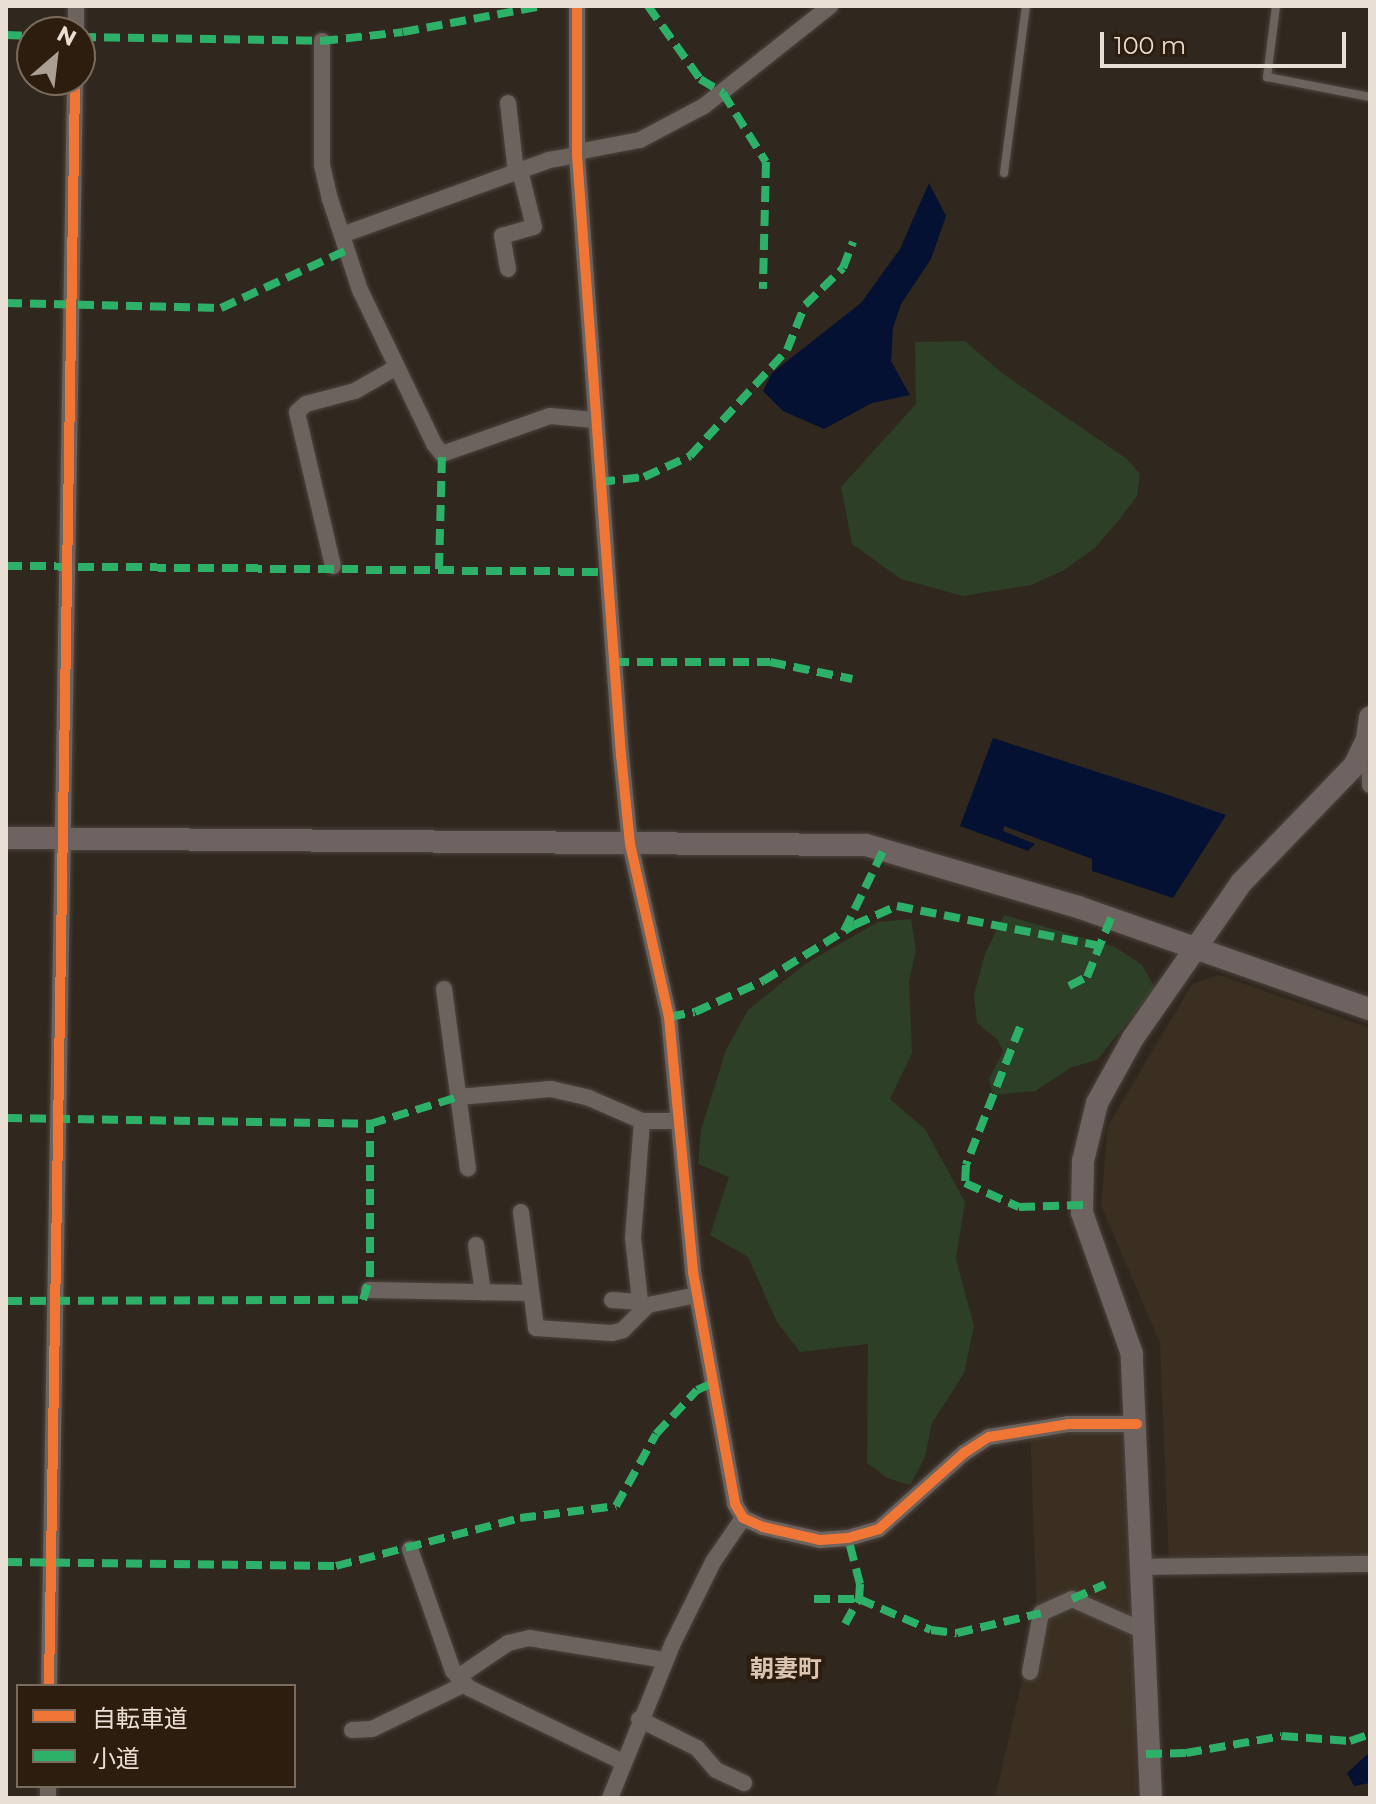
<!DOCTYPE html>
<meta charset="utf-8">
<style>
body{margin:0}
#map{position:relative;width:1376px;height:1804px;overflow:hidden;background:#30271f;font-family:Montserrat,"Noto Sans JP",sans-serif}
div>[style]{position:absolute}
.industrial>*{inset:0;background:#3b2f22}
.green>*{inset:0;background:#2d3f26}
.water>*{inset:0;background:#041132}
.roads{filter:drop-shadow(0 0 2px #4c443e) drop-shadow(0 0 2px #4c443e)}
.lane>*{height:8px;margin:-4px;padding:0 4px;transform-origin:4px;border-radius:4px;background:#6c625e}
.street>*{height:16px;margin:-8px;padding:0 8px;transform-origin:8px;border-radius:8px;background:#6c625e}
.secondary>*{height:22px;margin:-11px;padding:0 11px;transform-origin:11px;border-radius:11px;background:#6e6360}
.quiet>*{height:8px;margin-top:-4px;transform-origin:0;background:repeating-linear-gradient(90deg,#2db169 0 16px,transparent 0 24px)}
.cycleway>*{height:10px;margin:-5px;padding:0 5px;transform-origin:5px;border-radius:5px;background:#f07635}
span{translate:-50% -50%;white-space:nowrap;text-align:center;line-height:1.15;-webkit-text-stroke:8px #2d1d0e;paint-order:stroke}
.quarter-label{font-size:24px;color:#dbc5b1;font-weight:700}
.frame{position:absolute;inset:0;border:8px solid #eadfd5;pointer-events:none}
.legend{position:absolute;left:16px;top:1684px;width:280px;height:104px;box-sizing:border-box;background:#2d1d0e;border:2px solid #796b5e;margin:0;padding:10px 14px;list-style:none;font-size:24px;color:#eadfd5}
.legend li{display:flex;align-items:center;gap:16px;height:40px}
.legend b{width:40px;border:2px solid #796b5e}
.north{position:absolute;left:16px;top:16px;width:80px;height:80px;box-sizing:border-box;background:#2d1d0e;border:2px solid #796b5e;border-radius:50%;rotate:28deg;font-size:22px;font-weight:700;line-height:32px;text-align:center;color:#eadfd5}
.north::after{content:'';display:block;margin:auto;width:28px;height:36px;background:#a99f95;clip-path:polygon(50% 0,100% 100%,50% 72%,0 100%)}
.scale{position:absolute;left:1100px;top:32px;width:246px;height:36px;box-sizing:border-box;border:4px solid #eadfd5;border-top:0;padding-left:10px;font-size:24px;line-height:28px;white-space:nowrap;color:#eadfd5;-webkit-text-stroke:6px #2d1d0e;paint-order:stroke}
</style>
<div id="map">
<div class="industrial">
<div style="clip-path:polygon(1219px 975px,1370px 1028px,1370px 1557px,1169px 1563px,1160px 1343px,1101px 1205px,1108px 1126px,1192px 984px)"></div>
<div style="clip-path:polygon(1030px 1428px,1127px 1433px,1137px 1798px,995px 1798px,1037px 1616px)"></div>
</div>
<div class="green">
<div style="clip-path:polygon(965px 341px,1002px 373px,1127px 459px,1140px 474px,1137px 496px,1119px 520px,1095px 548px,1064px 570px,1031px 585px,963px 596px,901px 579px,852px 544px,841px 487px,916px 404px,915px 342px)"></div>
<div style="clip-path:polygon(1004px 915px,1115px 947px,1142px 965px,1155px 988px,1097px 1060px,1072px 1067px,1035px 1091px,993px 1095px,989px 1079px,1003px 1052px,998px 1040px,977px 1023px,974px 995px,985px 954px)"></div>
<div style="clip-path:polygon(911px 919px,916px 950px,909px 981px,912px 1053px,890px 1099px,925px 1129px,965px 1202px,956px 1259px,974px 1326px,964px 1373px,932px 1423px,925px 1457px,910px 1485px,887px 1478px,867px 1463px,868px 1344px,800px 1352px,777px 1322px,748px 1257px,710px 1235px,729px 1177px,698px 1164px,701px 1130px,726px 1050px,748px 1010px,805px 964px,878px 922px)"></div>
</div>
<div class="water">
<div style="clip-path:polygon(929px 183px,946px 216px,931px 259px,901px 304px,893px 328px,891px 361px,910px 395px,872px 403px,824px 429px,783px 411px,763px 391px,772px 373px,861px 303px,900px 249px)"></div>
<div style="clip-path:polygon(993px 738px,1162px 793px,1226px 815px,1173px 898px,1092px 871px,1092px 859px,1004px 826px,1003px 831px,1035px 844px,1028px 851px,960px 826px)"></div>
<div style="clip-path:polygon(1370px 1752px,1370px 1783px,1354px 1786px,1347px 1773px)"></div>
</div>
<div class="roads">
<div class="lane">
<div style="left:1276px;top:6px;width:72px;rotate:97.2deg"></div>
<div style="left:1267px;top:77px;width:105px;rotate:11deg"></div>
<div style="left:1004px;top:173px;width:168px;rotate:-82.5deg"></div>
</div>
<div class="street">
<div style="left:577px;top:6px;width:149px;rotate:90deg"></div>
<div style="left:577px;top:155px;width:602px;rotate:85.81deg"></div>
<div style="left:621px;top:755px;width:89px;rotate:84.2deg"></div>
<div style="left:630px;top:844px;width:177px;rotate:77.3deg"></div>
<div style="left:669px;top:1017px;width:256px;rotate:84.6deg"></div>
<div style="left:693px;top:1272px;width:236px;rotate:79.7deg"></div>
<div style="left:735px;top:1504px;width:16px;rotate:60deg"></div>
<div style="left:743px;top:1518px;width:22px;rotate:24deg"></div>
<div style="left:763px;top:1527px;width:58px;rotate:12.8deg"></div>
<div style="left:820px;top:1540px;width:28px;rotate:-4deg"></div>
<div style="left:848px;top:1538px;width:32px;rotate:-16deg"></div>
<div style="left:879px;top:1529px;width:114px;rotate:-41.8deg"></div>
<div style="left:964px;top:1453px;width:30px;rotate:-33deg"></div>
<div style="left:989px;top:1437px;width:80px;rotate:-9.3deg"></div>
<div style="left:1068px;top:1424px;width:69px"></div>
<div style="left:76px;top:32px;width:26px;rotate:-90deg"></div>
<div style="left:322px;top:41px;width:124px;rotate:90deg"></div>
<div style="left:322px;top:165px;width:35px;rotate:77deg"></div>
<div style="left:330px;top:199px;width:96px;rotate:71.8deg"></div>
<div style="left:360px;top:290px;width:171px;rotate:64.3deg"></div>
<div style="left:434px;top:444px;width:13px;rotate:51deg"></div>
<div style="left:442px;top:454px;width:114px;rotate:-19.4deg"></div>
<div style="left:550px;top:416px;width:44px;rotate:5.2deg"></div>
<div style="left:508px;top:103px;width:69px;rotate:83.4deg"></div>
<div style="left:577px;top:152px;width:64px;rotate:-10.8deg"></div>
<div style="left:640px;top:140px;width:72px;rotate:-28deg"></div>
<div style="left:704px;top:106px;width:161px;rotate:-38.4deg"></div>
<div style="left:342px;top:235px;width:220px;rotate:-19.9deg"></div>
<div style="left:549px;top:160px;width:28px;rotate:-10deg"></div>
<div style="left:508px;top:269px;width:34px;rotate:-100deg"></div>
<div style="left:502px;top:236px;width:33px;rotate:-16deg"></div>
<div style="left:534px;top:227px;width:58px;rotate:-104deg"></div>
<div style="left:333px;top:566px;width:158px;rotate:-103.2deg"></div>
<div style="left:297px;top:412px;width:12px;rotate:-42deg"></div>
<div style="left:306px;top:404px;width:51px;rotate:-14.9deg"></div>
<div style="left:355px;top:391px;width:46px;rotate:-29.9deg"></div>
<div style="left:1370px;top:771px;width:14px;rotate:90deg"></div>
<div style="left:444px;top:989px;width:181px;rotate:82.4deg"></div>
<div style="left:458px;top:1097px;width:93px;rotate:-4.9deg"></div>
<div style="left:551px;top:1089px;width:39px;rotate:13deg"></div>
<div style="left:589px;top:1098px;width:58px;rotate:23.5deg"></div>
<div style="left:642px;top:1121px;width:37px"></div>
<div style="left:521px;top:1212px;width:117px;rotate:82.6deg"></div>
<div style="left:536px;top:1328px;width:76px;rotate:3.8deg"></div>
<div style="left:612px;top:1333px;width:11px;rotate:-15deg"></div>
<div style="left:623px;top:1330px;width:35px;rotate:-45deg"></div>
<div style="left:648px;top:1305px;width:50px;rotate:-11.5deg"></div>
<div style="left:476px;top:1245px;width:48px;rotate:81.5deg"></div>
<div style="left:369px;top:1290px;width:162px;rotate:1.1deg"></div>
<div style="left:612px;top:1300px;width:27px;rotate:4deg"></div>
<div style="left:641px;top:1310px;width:72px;rotate:-96.3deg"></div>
<div style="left:633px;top:1238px;width:117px;rotate:-85.6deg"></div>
<div style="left:410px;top:1549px;width:129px;rotate:70.6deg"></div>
<div style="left:453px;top:1671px;width:23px;rotate:47deg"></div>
<div style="left:469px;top:1688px;width:169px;rotate:25.7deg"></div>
<div style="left:1143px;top:1567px;width:227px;rotate:-0.8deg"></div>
<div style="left:1030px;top:1672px;width:60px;rotate:-79.4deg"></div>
<div style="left:1041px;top:1613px;width:34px;rotate:-24deg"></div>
<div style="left:1072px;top:1599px;width:79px;rotate:24deg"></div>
<div style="left:458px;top:1677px;width:60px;rotate:-34.2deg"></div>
<div style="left:508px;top:1643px;width:22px;rotate:-13deg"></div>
<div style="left:529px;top:1638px;width:138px;rotate:9.2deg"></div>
<div style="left:49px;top:1686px;width:1606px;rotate:-89.07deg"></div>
<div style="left:639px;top:1719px;width:65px;rotate:26.6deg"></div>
<div style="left:697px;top:1748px;width:29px;rotate:49deg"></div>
<div style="left:716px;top:1770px;width:31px;rotate:25deg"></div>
<div style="left:352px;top:1730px;width:20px;rotate:-3deg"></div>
<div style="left:372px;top:1729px;width:103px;rotate:-25.8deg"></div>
<div style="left:48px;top:1798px;width:12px;rotate:-90deg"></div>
<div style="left:610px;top:1798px;width:165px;rotate:-67.9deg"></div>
<div style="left:672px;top:1645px;width:93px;rotate:-63.7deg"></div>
<div style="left:713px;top:1562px;width:53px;rotate:-55.7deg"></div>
</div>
<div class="secondary">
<div style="left:6px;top:838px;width:860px;rotate:0.47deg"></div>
<div style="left:866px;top:845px;width:221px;rotate:16.3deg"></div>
<div style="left:1078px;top:907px;width:309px;rotate:19.3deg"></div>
<div style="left:1151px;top:1798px;width:444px;rotate:-92.5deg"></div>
<div style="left:1132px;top:1354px;width:150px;rotate:-109.5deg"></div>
<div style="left:1082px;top:1213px;width:52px;rotate:-88.9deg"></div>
<div style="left:1083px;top:1161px;width:60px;rotate:-76.4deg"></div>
<div style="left:1097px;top:1103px;width:74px;rotate:-61deg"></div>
<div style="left:1133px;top:1038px;width:189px;rotate:-55.1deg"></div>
<div style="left:1241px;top:883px;width:163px;rotate:-46deg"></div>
<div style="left:1354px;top:766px;width:30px;rotate:-64deg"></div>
<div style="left:1367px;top:739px;width:22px;rotate:-82deg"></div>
</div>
</div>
<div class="quiet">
<div style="left:648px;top:6px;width:90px;rotate:54.5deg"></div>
<div style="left:700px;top:79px;width:27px;rotate:31deg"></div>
<div style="left:723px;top:93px;width:81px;rotate:58.1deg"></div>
<div style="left:766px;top:162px;width:127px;rotate:91.4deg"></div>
<div style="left:6px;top:35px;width:26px;rotate:2deg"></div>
<div style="left:80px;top:37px;width:242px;rotate:0.9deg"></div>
<div style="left:322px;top:41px;width:81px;rotate:-6.3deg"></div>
<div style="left:403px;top:32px;width:141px;rotate:-10.6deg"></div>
<div style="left:6px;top:303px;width:215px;rotate:1.3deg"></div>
<div style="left:221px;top:308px;width:139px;rotate:-24.7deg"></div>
<div style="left:599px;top:482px;width:45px;rotate:-6.3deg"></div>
<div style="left:644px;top:477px;width:51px;rotate:-24.5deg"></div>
<div style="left:690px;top:456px;width:144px;rotate:-47.5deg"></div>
<div style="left:787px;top:350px;width:48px;rotate:-68.2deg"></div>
<div style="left:805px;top:305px;width:53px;rotate:-44.2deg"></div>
<div style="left:843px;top:268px;width:28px;rotate:-69deg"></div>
<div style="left:6px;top:566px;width:600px;rotate:0.57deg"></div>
<div style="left:439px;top:569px;width:115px;rotate:-88.5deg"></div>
<div style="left:613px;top:662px;width:157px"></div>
<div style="left:770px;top:662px;width:84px;rotate:11.7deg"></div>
<div style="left:844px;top:931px;width:91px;rotate:-64deg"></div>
<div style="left:1069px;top:986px;width:20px;rotate:-27deg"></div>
<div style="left:1087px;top:977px;width:64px;rotate:-67.9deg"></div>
<div style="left:669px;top:1017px;width:26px;rotate:-11deg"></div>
<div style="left:695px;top:1012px;width:75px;rotate:-24.5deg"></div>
<div style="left:763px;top:981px;width:107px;rotate:-31.6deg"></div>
<div style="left:854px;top:925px;width:47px;rotate:-23.8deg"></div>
<div style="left:897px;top:906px;width:207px;rotate:11.1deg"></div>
<div style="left:1020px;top:1027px;width:148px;rotate:111.4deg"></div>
<div style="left:966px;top:1165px;width:18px;rotate:93deg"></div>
<div style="left:965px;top:1183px;width:59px;rotate:24deg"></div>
<div style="left:1019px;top:1207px;width:64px;rotate:-1.8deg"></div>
<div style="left:6px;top:1118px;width:364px;rotate:0.9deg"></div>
<div style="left:370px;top:1124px;width:92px;rotate:-17.1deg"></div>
<div style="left:6px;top:1301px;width:357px;rotate:-0.2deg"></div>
<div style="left:363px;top:1300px;width:24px;rotate:-73deg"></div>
<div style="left:370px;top:1277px;width:153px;rotate:-90deg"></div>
<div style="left:6px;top:1562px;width:330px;rotate:0.7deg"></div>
<div style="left:336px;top:1566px;width:190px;rotate:-14.6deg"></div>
<div style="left:520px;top:1518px;width:97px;rotate:-7.1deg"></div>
<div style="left:616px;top:1506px;width:82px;rotate:-60.9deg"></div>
<div style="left:656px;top:1434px;width:60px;rotate:-47deg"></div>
<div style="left:697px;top:1390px;width:17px;rotate:-24deg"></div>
<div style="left:814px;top:1599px;width:45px"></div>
<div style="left:859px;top:1599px;width:78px;rotate:23.3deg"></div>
<div style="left:931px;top:1630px;width:26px;rotate:7deg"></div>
<div style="left:957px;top:1633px;width:86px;rotate:-13.4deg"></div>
<div style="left:1072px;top:1599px;width:36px;rotate:-24deg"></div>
<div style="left:845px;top:1624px;width:29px;rotate:-61deg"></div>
<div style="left:859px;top:1599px;width:15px;rotate:-86deg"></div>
<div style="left:860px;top:1584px;width:48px;rotate:-104.6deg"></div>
<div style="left:1146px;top:1754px;width:40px;rotate:-1.4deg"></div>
<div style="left:1186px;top:1753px;width:97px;rotate:-10deg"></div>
<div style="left:1282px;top:1736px;width:68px;rotate:4.2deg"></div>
<div style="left:1350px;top:1741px;width:21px;rotate:-19deg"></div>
</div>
<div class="cycleway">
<div style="left:577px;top:6px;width:149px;rotate:90deg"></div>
<div style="left:577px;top:155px;width:602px;rotate:85.81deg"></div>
<div style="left:621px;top:755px;width:89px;rotate:84.2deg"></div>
<div style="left:630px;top:844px;width:177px;rotate:77.3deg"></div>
<div style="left:669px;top:1017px;width:256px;rotate:84.6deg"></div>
<div style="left:693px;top:1272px;width:236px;rotate:79.7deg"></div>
<div style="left:735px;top:1504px;width:16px;rotate:60deg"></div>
<div style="left:743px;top:1518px;width:22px;rotate:24deg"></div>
<div style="left:763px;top:1527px;width:58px;rotate:12.8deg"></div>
<div style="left:820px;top:1540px;width:28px;rotate:-4deg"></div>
<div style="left:848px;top:1538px;width:32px;rotate:-16deg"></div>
<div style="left:879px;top:1529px;width:114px;rotate:-41.8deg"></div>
<div style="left:964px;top:1453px;width:30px;rotate:-33deg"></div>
<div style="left:989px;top:1437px;width:80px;rotate:-9.3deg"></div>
<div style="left:1068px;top:1424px;width:69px"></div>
<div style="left:49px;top:1686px;width:1606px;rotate:-89.07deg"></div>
</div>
<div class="quarter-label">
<span style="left:786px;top:1669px">朝妻町</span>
</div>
<div class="frame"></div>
<ul class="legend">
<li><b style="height:10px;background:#f07635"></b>自転車道</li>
<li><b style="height:10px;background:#2db169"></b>小道</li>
</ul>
<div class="north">N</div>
<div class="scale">100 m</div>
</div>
